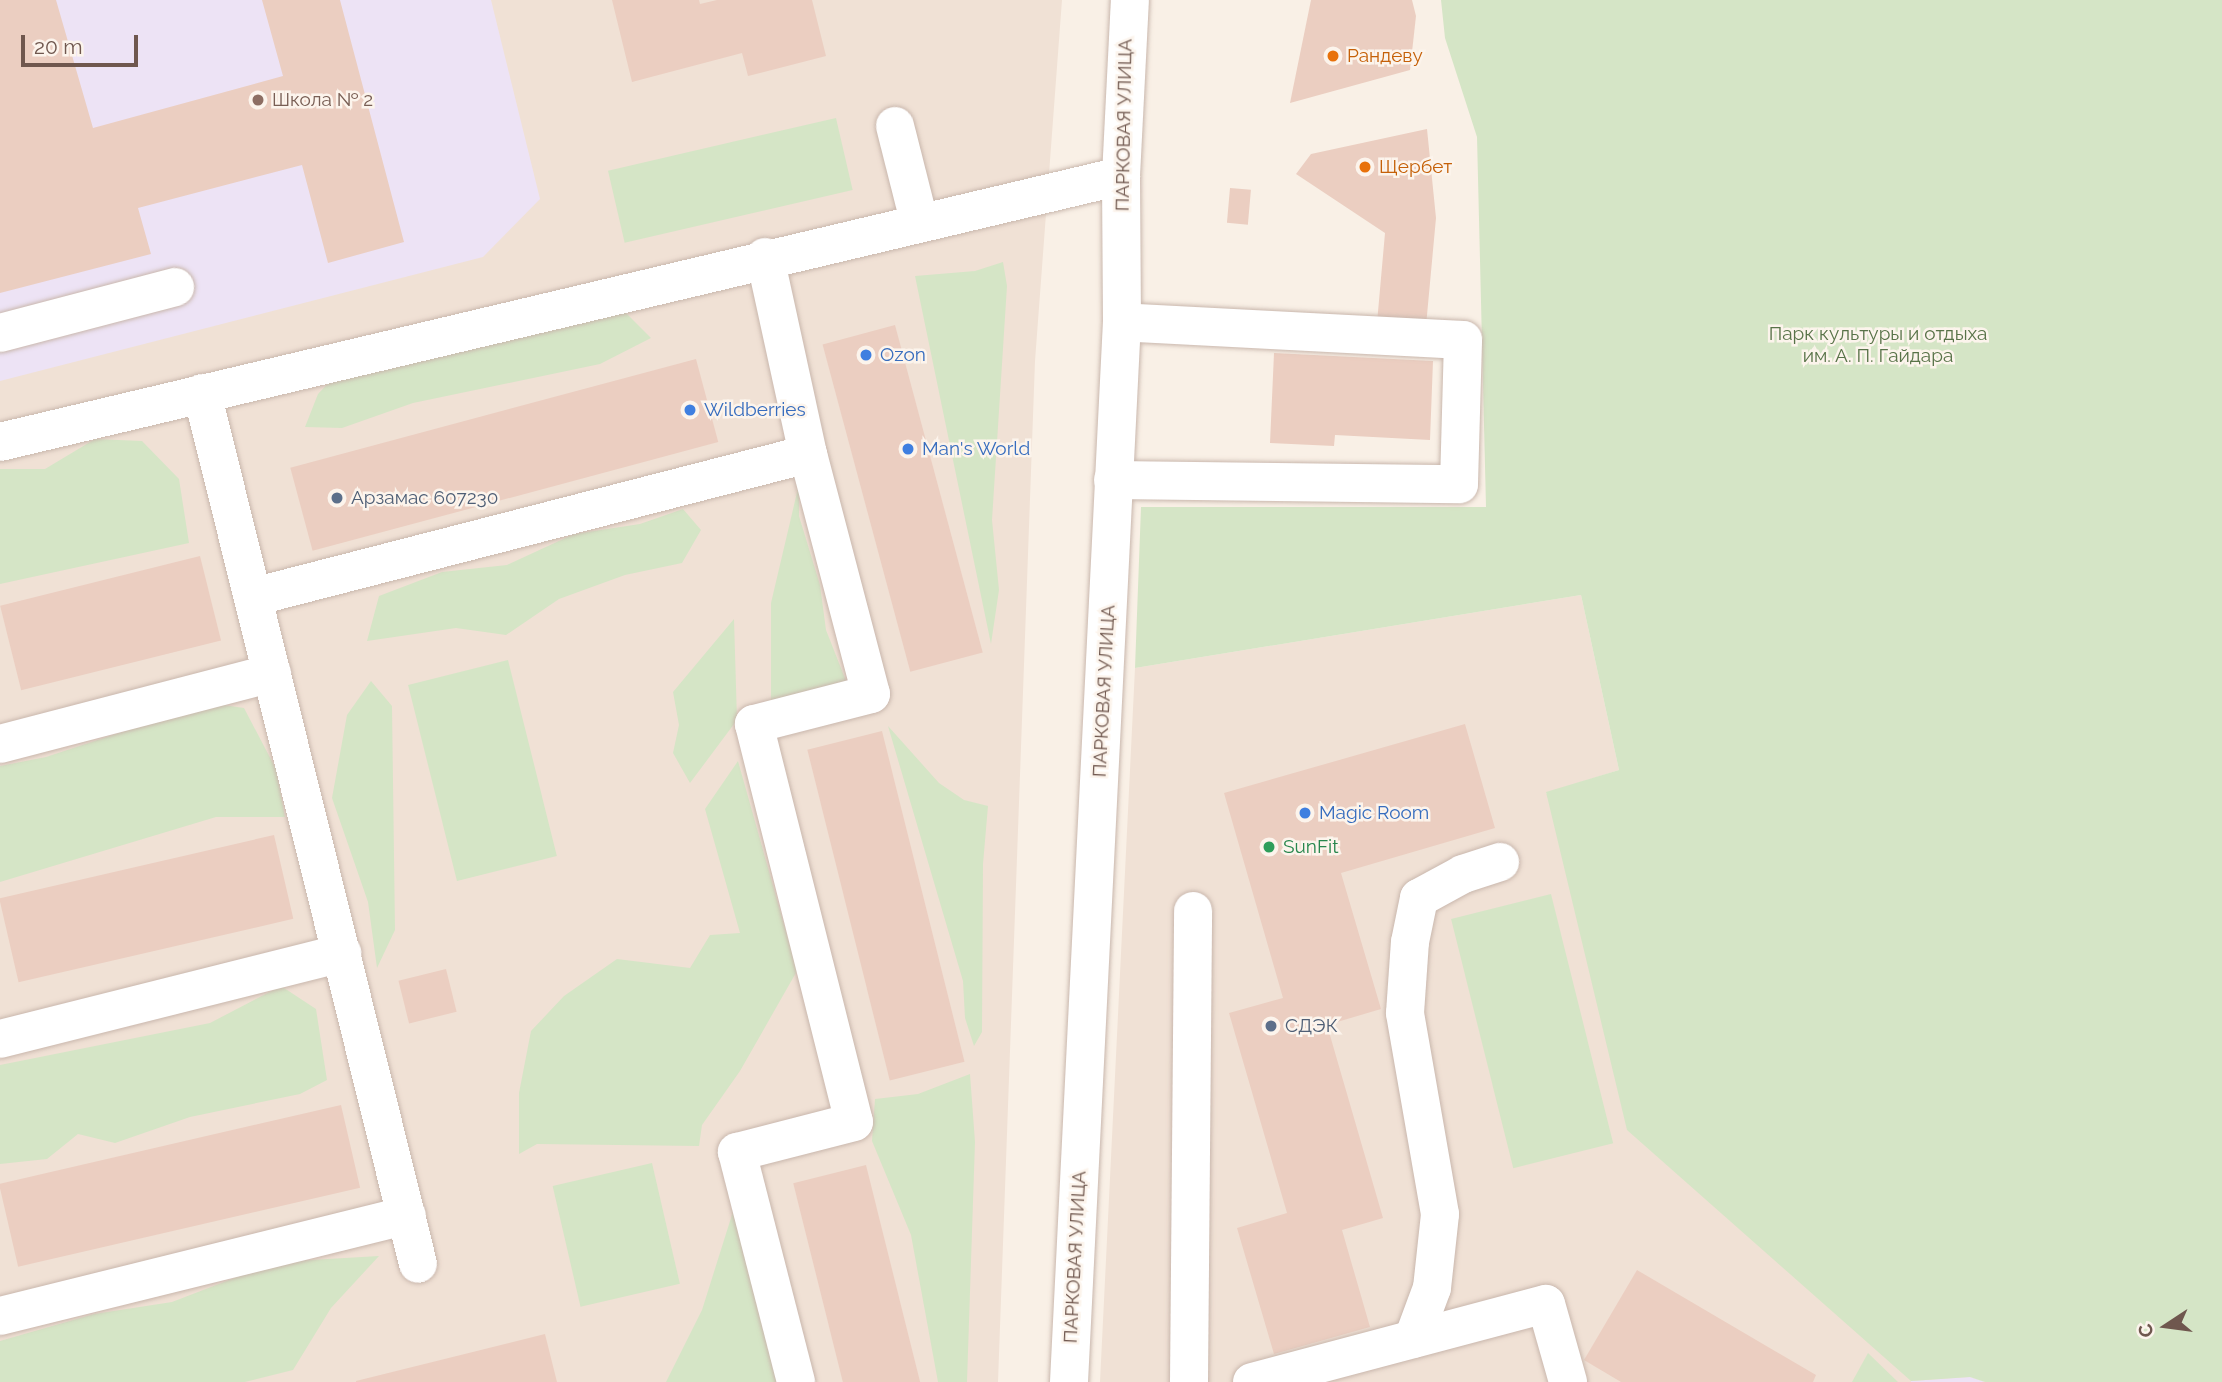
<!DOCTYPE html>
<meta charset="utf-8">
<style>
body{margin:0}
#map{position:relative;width:2222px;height:1382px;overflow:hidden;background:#f9f0e6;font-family:Raleway,sans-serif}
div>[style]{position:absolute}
.residential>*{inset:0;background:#f0e1d5}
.education>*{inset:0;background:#ede3f5}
.green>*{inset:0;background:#d5e5c6;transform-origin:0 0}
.building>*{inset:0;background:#ebcec1;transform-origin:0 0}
.roads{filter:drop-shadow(0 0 2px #c9b7ad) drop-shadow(0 0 2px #c9b7ad)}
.minor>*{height:38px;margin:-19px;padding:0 19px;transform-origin:19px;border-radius:19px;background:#fff}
.dots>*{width:19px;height:19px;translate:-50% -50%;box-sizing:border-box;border:4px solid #fcf4ec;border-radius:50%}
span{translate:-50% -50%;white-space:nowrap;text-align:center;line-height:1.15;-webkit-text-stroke:5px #fcf4ec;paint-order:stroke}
.food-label{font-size:19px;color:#c56008}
.left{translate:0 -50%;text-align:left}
.education-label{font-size:19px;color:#785e54}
.street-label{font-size:19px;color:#6f574e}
.park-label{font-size:19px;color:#587348}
.shop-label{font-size:19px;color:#366cbe}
.service-label{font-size:19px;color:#4e5e75}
.leisure-label{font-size:19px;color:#27864d}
.north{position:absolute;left:2131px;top:1291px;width:70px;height:70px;-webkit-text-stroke:5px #fcf4ec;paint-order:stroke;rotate:257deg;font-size:19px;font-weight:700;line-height:28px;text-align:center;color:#6f574e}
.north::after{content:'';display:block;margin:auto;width:24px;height:32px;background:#6f574e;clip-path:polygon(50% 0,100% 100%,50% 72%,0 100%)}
.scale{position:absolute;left:21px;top:35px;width:117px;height:32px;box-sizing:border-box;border:4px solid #6f574e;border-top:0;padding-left:9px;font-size:21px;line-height:24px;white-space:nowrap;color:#6f574e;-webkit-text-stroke:5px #fcf4ec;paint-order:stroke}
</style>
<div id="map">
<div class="residential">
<div style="clip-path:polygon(0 0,1062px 0,1035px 361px,998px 1382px,0 1382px)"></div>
<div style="clip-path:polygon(1581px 595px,1619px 770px,1546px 793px,1970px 1377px,1985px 1382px,1100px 1382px,1135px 668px)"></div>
</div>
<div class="education">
<div style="clip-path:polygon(0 0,491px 0,540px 199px,483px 257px,0 381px)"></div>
<div style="clip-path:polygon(1970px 1377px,1985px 1382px,1911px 1382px,1911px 1381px)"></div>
</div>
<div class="green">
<div style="clip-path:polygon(1441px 0,2222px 0,2222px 1382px,1985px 1382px,1970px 1377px,1911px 1381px,1627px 1130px,1546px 792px,1619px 770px,1581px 595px,1135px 668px,1141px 507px,1486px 507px,1477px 137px,1445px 38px)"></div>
<div style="left:836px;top:118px;width:74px;height:234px;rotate:77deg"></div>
<div style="clip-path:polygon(1003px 262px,1007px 286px,992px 520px,999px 590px,991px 644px,915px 276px,975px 271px)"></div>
<div style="clip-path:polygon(620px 307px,651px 338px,600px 364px,413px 403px,342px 428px,305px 427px,318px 394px,336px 375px)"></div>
<div style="clip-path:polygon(95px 439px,142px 441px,179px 479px,189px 543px,0 584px,0 469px,45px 469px)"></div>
<div style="clip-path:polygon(799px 484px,799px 516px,820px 585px,826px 630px,848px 686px,771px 704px,771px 603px)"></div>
<div style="clip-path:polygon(683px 509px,701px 530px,682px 563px,625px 575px,559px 599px,506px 635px,456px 628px,367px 641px,379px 596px,442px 572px,507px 565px,574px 534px,640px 524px)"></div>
<div style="clip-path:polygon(734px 619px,737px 720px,690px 783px,673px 753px,679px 725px,673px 692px)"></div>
<div style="left:508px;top:660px;width:202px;height:103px;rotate:76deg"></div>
<div style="clip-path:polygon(371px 681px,392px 706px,395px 930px,377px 968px,368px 902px,332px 798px,347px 715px)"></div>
<div style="clip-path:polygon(210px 703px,244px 708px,276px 769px,285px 817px,216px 817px,0 882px,0 766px,46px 757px)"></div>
<div style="clip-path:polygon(888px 726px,939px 783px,964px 800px,988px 806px,983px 864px,982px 1032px,974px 1046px,965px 1018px,963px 981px)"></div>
<div style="clip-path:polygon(738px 761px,797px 971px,740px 1071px,702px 1125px,699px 1146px,537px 1144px,519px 1154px,519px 1093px,531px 1031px,564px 996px,617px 959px,690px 968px,710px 935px,740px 933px,705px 809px)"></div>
<div style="left:1551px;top:894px;width:257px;height:103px;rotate:76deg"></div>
<div style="clip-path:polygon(281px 986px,316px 1009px,327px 1080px,300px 1094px,190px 1117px,115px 1143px,78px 1134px,47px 1159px,0 1164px,0 1065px,210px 1023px)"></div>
<div style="clip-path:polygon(970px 1074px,975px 1142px,967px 1382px,938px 1382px,911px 1235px,872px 1141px,875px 1099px,918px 1094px)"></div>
<div style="left:652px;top:1163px;width:124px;height:102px;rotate:77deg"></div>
<div style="clip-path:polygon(736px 1202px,781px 1382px,666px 1382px,702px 1310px)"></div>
<div style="clip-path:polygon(379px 1256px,331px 1308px,293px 1370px,245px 1382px,0 1382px,0 1341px,94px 1314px,172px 1302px,276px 1262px)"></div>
<div style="clip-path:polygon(1868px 1353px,1898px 1382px,1852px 1382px)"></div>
</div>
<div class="building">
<div style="clip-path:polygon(0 0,56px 0,93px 128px,283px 76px,262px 0,340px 0,404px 242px,328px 263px,302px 165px,138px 208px,151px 254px,0 293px)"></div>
<div style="clip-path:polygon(612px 0,699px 0,700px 4px,717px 0,812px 0,826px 56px,748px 76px,742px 53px,632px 82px)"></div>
<div style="clip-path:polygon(1311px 0,1412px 0,1416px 16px,1410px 70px,1290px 103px)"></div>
<div style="clip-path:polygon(1427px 129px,1436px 218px,1426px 326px,1377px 323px,1385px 233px,1296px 174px,1311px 154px)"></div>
<div style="left:1230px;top:188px;width:21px;height:35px;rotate:5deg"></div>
<div style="left:895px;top:325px;width:339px;height:75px;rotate:75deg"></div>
<div style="clip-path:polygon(1274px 353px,1433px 361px,1430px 440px,1335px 435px,1334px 446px,1270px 443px)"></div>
<div style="left:696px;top:359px;width:86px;height:420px;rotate:75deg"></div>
<div style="left:200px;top:556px;width:87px;height:206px;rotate:76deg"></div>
<div style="clip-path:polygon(1465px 724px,1495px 828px,1341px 873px,1381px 1009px,1327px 1025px,1383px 1218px,1342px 1230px,1370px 1327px,1274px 1354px,1237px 1228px,1287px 1213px,1229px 1013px,1283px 998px,1224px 793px)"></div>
<div style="left:882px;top:731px;width:341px;height:77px;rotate:76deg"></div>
<div style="left:274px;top:835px;width:86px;height:282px;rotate:77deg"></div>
<div style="left:446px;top:969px;width:44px;height:49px;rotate:76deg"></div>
<div style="left:341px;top:1105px;width:85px;height:351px;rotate:77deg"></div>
<div style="left:866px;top:1165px;width:224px;height:75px;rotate:76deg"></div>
<div style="clip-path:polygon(1637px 1270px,1816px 1375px,1813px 1382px,1621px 1382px,1584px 1360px)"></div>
<div style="clip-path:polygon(545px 1334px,557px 1382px,356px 1382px,356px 1381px)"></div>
</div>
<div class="roads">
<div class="minor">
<div style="left:895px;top:126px;width:98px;rotate:75.8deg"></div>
<div style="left:765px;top:257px;width:202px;rotate:77.7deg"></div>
<div style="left:808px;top:454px;width:248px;rotate:75.3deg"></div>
<div style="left:871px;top:694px;width:121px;rotate:165.6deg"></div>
<div style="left:754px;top:724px;width:410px;rotate:75.9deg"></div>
<div style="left:854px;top:1122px;width:121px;rotate:165.6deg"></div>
<div style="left:737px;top:1152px;width:237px;rotate:75.6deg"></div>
<div style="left:0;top:333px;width:181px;rotate:-14.7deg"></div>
<div style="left:202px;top:393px;width:897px;rotate:76.07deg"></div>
<div style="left:0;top:442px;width:1152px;rotate:-13.35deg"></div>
<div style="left:1113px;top:480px;width:346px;rotate:0.7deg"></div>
<div style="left:1459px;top:484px;width:144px;rotate:-88.4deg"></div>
<div style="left:1463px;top:340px;width:341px;rotate:-177deg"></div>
<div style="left:253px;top:597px;width:573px;rotate:-14.45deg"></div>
<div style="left:0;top:744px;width:281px;rotate:-14.6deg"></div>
<div style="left:0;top:1039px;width:353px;rotate:-14.1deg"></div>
<div style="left:0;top:1316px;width:419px;rotate:-13.9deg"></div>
<div style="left:1413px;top:1339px;width:54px;rotate:-69.6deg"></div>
<div style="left:1432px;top:1288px;width:74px;rotate:-83.8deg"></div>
<div style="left:1440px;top:1214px;width:204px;rotate:-99.9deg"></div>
<div style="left:1405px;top:1013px;width:71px;rotate:-86deg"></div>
<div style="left:1410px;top:942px;width:45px;rotate:-78.4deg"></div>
<div style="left:1419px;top:898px;width:50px;rotate:-28.6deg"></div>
<div style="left:1463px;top:874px;width:39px;rotate:-18deg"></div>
<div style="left:1069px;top:1382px;width:1061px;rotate:-87.14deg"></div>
<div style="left:1122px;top:322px;width:146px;rotate:-90.4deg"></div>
<div style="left:1121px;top:176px;width:176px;rotate:-87.1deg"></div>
<div style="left:1189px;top:1382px;width:471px;rotate:-89.5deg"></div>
<div style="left:1252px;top:1382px;width:304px;rotate:-14.9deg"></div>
<div style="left:1546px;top:1304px;width:81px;rotate:74.2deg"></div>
</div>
</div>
<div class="dots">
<div style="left:1333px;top:56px;background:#e8710a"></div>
<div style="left:258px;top:100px;background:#8d6e63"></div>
<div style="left:1365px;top:167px;background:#e8710a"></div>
<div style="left:866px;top:355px;background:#3f7fe0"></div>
<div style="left:690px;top:410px;background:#3f7fe0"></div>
<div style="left:908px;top:449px;background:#3f7fe0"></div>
<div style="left:337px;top:498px;background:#5c6f8a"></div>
<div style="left:1305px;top:813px;background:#3f7fe0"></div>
<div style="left:1269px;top:847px;background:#2e9e5b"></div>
<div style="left:1271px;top:1026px;background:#5c6f8a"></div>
</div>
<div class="food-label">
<span class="left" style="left:1347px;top:56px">Рандеву</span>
<span class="left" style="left:1379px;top:167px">Щербет</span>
</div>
<div class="education-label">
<span class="left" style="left:272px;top:100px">Школа № 2</span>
</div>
<div class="street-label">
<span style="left:1124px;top:125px;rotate:-89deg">ПАРКОВАЯ УЛИЦА</span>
<span style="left:1104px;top:691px;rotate:-87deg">ПАРКОВАЯ УЛИЦА</span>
<span style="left:1075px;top:1257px;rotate:-87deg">ПАРКОВАЯ УЛИЦА</span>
</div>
<div class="park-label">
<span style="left:1878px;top:345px">Парк культуры и отдыха<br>им. А. П. Гайдара</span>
</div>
<div class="shop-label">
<span class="left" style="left:880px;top:355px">Ozon</span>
<span class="left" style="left:704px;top:410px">Wildberries</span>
<span class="left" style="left:922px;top:449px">Man's World</span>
<span class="left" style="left:1319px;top:813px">Magic Room</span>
</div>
<div class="service-label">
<span class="left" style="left:351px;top:498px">Арзамас 607230</span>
<span class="left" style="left:1285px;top:1026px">СДЭК</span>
</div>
<div class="leisure-label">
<span class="left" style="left:1283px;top:847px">SunFit</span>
</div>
<div class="north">С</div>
<div class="scale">20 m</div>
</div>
